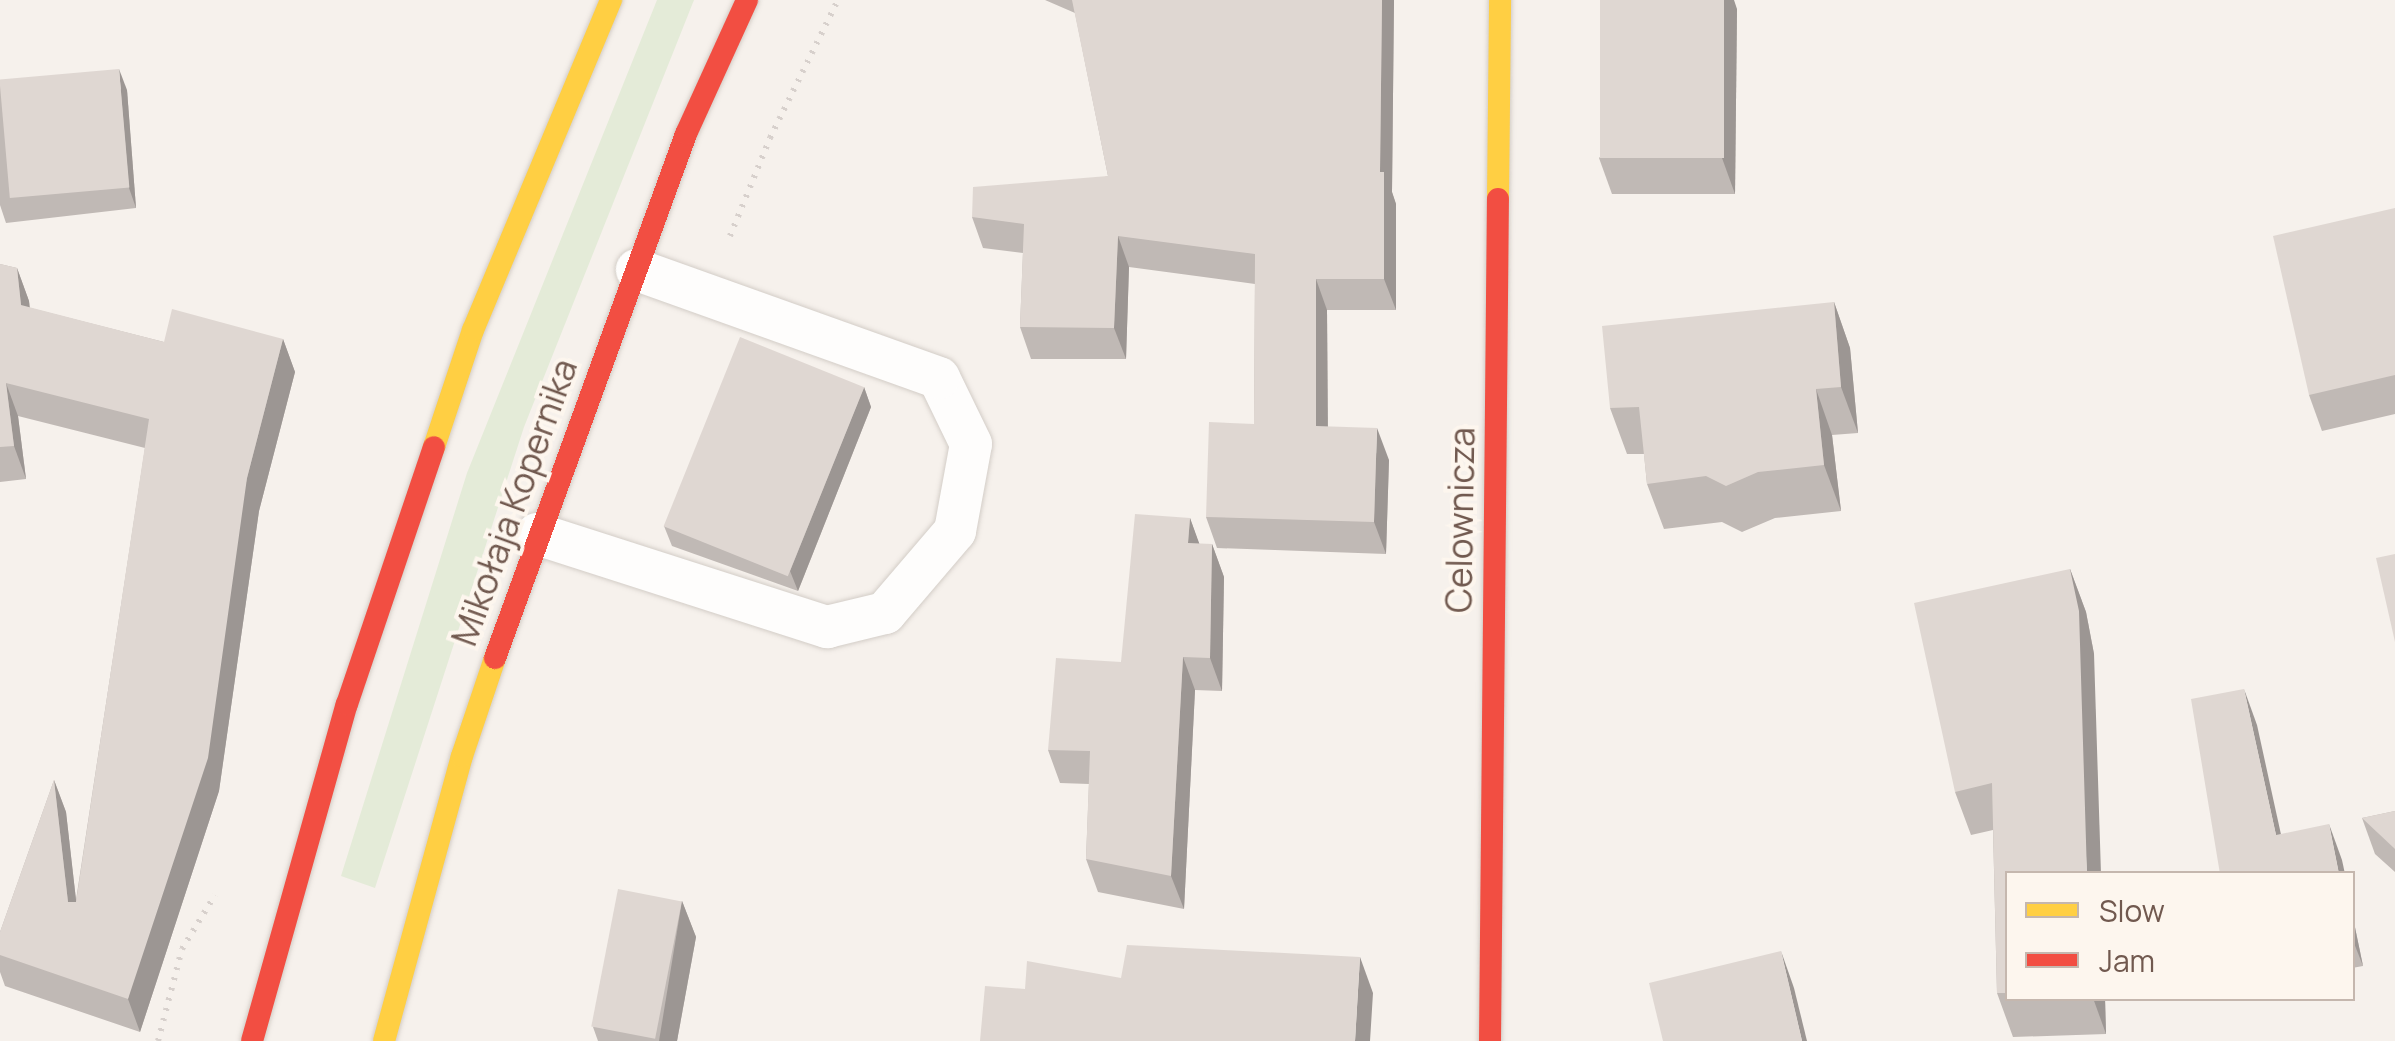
<!DOCTYPE html>
<meta charset="utf-8">
<style>
body{margin:0}
#map{position:relative;width:2395px;height:1041px;overflow:hidden;background:#f6f1ec;font-family:Manrope,sans-serif}
div>[style]{position:absolute}
.green>*{inset:0;background:#e4ebd8}
.path>*{height:6px;margin-top:-3px;transform-origin:0;background:repeating-linear-gradient(90deg,#d7d0cc 0 2.5px,transparent 0 10.5px)}
.roads{filter:drop-shadow(0 0 2px #d3cdc7) drop-shadow(0 0 2px #d3cdc7)}
.lane>*{height:42px;margin:-21px;padding:0 21px;transform-origin:21px;border-radius:21px;background:#fefdfc}
.slow>*{height:22px;margin:-11px;padding:0 11px;transform-origin:11px;border-radius:11px;background:#ffcf43}
.jam>*{height:22px;margin:-11px;padding:0 11px;transform-origin:11px;border-radius:11px;background:#f24e42}
.wall>*{inset:0;background:#c0b9b5}
.shaded-wall>*{inset:0;background:#9c9693}
.building>*{inset:0;background:#dfd7d2;transform-origin:0 0}
span{translate:-50% -50%;white-space:nowrap;text-align:center;line-height:1.15;-webkit-text-stroke:8px #fdf6ee;paint-order:stroke}
.street-label{font-size:35px;color:#71594f}
.legend{position:absolute;left:2005px;top:871px;width:350px;height:130px;box-sizing:border-box;background:#fdf6ee;border:2px solid #c5b7ae;margin:0;padding:12px 18px;list-style:none;font-size:30px;color:#71594f}
.legend li{display:flex;align-items:center;gap:20px;height:50px}
.legend b{width:50px;border:2px solid #c5b7ae}
</style>
<div id="map">
<div class="green">
<div style="clip-path:polygon(657px 0,694px 0,524px 427px,375px 888px,341px 876px,467px 473px)"></div>
</div>
<div class="path">
<div style="left:730px;top:236px;width:106px;rotate:-67.8deg"></div>
<div style="left:770px;top:138px;width:154px;rotate:-63.8deg"></div>
<div style="left:158px;top:1041px;width:95px;rotate:-75.4deg"></div>
<div style="left:182px;top:949px;width:63px;rotate:-58.6deg"></div>
</div>
<div class="roads">
<div class="lane">
<div style="left:537px;top:534px;width:305px;rotate:17.8deg"></div>
<div style="left:827px;top:627px;width:60px;rotate:-13.6deg"></div>
<div style="left:885px;top:613px;width:108px;rotate:-49.5deg"></div>
<div style="left:955px;top:531px;width:88px;rotate:-79.6deg"></div>
<div style="left:971px;top:444px;width:73px;rotate:-115.9deg"></div>
<div style="left:939px;top:378px;width:321px;rotate:-160.3deg"></div>
</div>
<div class="slow">
<div style="left:1498px;top:199px;width:199px;rotate:-89.4deg"></div>
<div style="left:434px;top:447px;width:123px;rotate:-71.6deg"></div>
<div style="left:473px;top:330px;width:358px;rotate:-67.3deg"></div>
<div style="left:384px;top:1041px;width:295px;rotate:-74.7deg"></div>
<div style="left:462px;top:756px;width:103px;rotate:-71.4deg"></div>
</div>
<div class="jam">
<div style="left:495px;top:658px;width:558px;rotate:-69.97deg"></div>
<div style="left:686px;top:134px;width:147px;rotate:-65.5deg"></div>
<div style="left:252px;top:1041px;width:350px;rotate:-74.3deg"></div>
<div style="left:347px;top:704px;width:271px;rotate:-71.3deg"></div>
<div style="left:1490px;top:1041px;width:842px;rotate:-89.46deg"></div>
</div>
</div>
<div class="wall">
<div style="clip-path:polygon(1045px 0,1394px 0,1392px 192px,1396px 204px,1396px 310px,1327px 310px,1328px 427px,1389px 460px,1386px 554px,1217px 548px,1206px 517px,1254px 424px,1255px 284px,1129px 267px,1126px 359px,1031px 359px,1020px 327px,1023px 253px,983px 248px,972px 217px,1108px 176px,1075px 13px)"></div>
<div style="clip-path:polygon(1737px 9px,1735px 194px,1612px 194px,1599px 158px)"></div>
<div style="clip-path:polygon(0 83px,127px 90px,136px 208px,6px 223px,0 205px)"></div>
<div style="clip-path:polygon(2395px 208px,2395px 414px,2322px 431px,2309px 395px)"></div>
<div style="clip-path:polygon(0 264px,17px 268px,29px 301px,30px 308px,164px 342px,283px 339px,295px 372px,259px 511px,219px 791px,140px 1032px,5px 986px,0 972px,0 932px,54px 780px,66px 812px,76px 900px,145px 448px,18px 416px,26px 479px,0 482px)"></div>
<div style="clip-path:polygon(1834px 302px,1850px 348px,1858px 433px,1832px 435px,1841px 511px,1775px 518px,1742px 532px,1722px 522px,1664px 529px,1647px 484px,1644px 454px,1627px 454px,1610px 408px)"></div>
<div style="clip-path:polygon(864px 387px,871px 407px,798px 591px,672px 546px,664px 526px)"></div>
<div style="clip-path:polygon(1190px 518px,1199px 544px,1212px 544px,1224px 577px,1222px 691px,1195px 690px,1184px 909px,1098px 892px,1086px 859px,1089px 784px,1060px 783px,1048px 750px,1121px 662px)"></div>
<div style="clip-path:polygon(2070px 569px,2086px 612px,2094px 654px,2008px 874px,2008px 998px,2105px 998px,2106px 1034px,2013px 1037px,1997px 993px,1993px 830px,1971px 835px,1955px 792px)"></div>
<div style="clip-path:polygon(2395px 811px,2395px 872px,2375px 854px,2362px 818px)"></div>
<div style="clip-path:polygon(682px 901px,696px 937px,677px 1041px,598px 1041px,593px 1027px)"></div>
<div style="clip-path:polygon(2352px 913px,2363px 966px,2352px 968px)"></div>
</div>
<div class="shaded-wall">
<div style="clip-path:polygon(1382px 0,1394px 0,1392px 192px,1396px 204px,1396px 310px,1384px 279px,1380px 172px)"></div>
<div style="clip-path:polygon(1724px 0,1734px 0,1737px 9px,1735px 194px,1722px 158px)"></div>
<div style="clip-path:polygon(119px 69px,127px 90px,136px 208px,129px 188px)"></div>
<div style="clip-path:polygon(1118px 236px,1129px 267px,1126px 359px,1114px 328px)"></div>
<div style="clip-path:polygon(17px 268px,29px 301px,32px 338px,21px 305px)"></div>
<div style="clip-path:polygon(1316px 279px,1327px 310px,1328px 458px,1316px 426px)"></div>
<div style="clip-path:polygon(1834px 302px,1850px 348px,1858px 433px,1841px 387px)"></div>
<div style="clip-path:polygon(283px 339px,295px 372px,259px 511px,219px 791px,140px 1032px,128px 999px,247px 478px)"></div>
<div style="clip-path:polygon(6px 383px,18px 416px,26px 479px,14px 446px)"></div>
<div style="clip-path:polygon(864px 387px,871px 407px,798px 591px,790px 571px)"></div>
<div style="clip-path:polygon(1816px 389px,1832px 435px,1841px 511px,1824px 465px)"></div>
<div style="clip-path:polygon(1377px 428px,1389px 460px,1386px 554px,1374px 522px)"></div>
<div style="clip-path:polygon(1190px 518px,1202px 551px,1188px 543px)"></div>
<div style="clip-path:polygon(1212px 544px,1224px 577px,1222px 691px,1210px 658px)"></div>
<div style="clip-path:polygon(2070px 569px,2086px 612px,2094px 654px,2101px 874px,2087px 874px)"></div>
<div style="clip-path:polygon(1183px 657px,1195px 690px,1184px 909px,1171px 876px)"></div>
<div style="clip-path:polygon(2244px 689px,2257px 725px,2289px 871px,2276px 835px)"></div>
<div style="clip-path:polygon(54px 780px,66px 812px,80px 935px,68px 902px)"></div>
<div style="clip-path:polygon(2329px 824px,2342px 860px,2345px 874px,2339px 874px)"></div>
<div style="clip-path:polygon(682px 901px,696px 937px,677px 1041px,659px 1041px)"></div>
<div style="clip-path:polygon(2352px 913px,2363px 966px,2352px 938px)"></div>
<div style="clip-path:polygon(1781px 951px,1794px 988px,1807px 1041px,1802px 1041px)"></div>
<div style="clip-path:polygon(1360px 957px,1373px 993px,1370px 1041px,1355px 1041px)"></div>
<div style="clip-path:polygon(2093px 998px,2105px 998px,2106px 1034px)"></div>
</div>
<div class="building">
<div style="clip-path:polygon(1072px 0,1382px 0,1380px 172px,1384px 172px,1384px 279px,1316px 279px,1316px 426px,1377px 428px,1374px 522px,1206px 517px,1209px 422px,1254px 424px,1255px 254px,1118px 236px,1114px 328px,1020px 327px,1024px 224px,972px 217px,973px 187px,1108px 176px)"></div>
<div style="left:1600px;top:0;width:124px;height:158px"></div>
<div style="left:119px;top:69px;width:119px;height:120px;rotate:85deg"></div>
<div style="clip-path:polygon(2395px 208px,2395px 375px,2309px 395px,2273px 236px)"></div>
<div style="clip-path:polygon(0 264px,17px 268px,21px 305px,164px 342px,172px 309px,283px 339px,247px 478px,208px 758px,128px 999px,0 955px,0 932px,54px 780px,68px 902px,76px 902px,149px 419px,6px 383px,14px 446px,0 447px)"></div>
<div style="clip-path:polygon(1834px 302px,1841px 387px,1816px 389px,1824px 465px,1758px 472px,1726px 486px,1706px 476px,1647px 484px,1639px 407px,1610px 408px,1602px 326px)"></div>
<div style="left:740px;top:337px;width:134px;height:204px;rotate:22deg"></div>
<div style="clip-path:polygon(1135px 514px,1190px 518px,1188px 543px,1212px 544px,1210px 658px,1183px 657px,1171px 876px,1086px 859px,1090px 751px,1048px 750px,1056px 658px,1121px 662px)"></div>
<div style="clip-path:polygon(2395px 554px,2395px 642px,2376px 558px)"></div>
<div style="clip-path:polygon(2070px 569px,2079px 611px,2087px 874px,2008px 874px,2008px 993px,1997px 993px,1992px 783px,1955px 792px,1914px 603px)"></div>
<div style="clip-path:polygon(2244px 689px,2276px 835px,2329px 824px,2339px 874px,2220px 874px,2191px 699px)"></div>
<div style="clip-path:polygon(2395px 811px,2395px 849px,2362px 818px)"></div>
<div style="left:618px;top:889px;width:65px;height:140px;rotate:11deg"></div>
<div style="clip-path:polygon(1127px 945px,1360px 957px,1355px 1041px,980px 1041px,985px 986px,1025px 989px,1027px 961px,1121px 978px)"></div>
<div style="clip-path:polygon(1781px 951px,1802px 1041px,1663px 1041px,1649px 983px)"></div>
</div>
<div class="street-label">
<span style="left:514px;top:502px;rotate:-70deg">Mikołaja Kopernika</span>
<span style="left:1460px;top:520px;rotate:-89deg">Celownicza</span>
</div>
<ul class="legend">
<li><b style="height:12px;background:#ffcf43"></b>Slow</li>
<li><b style="height:12px;background:#f24e42"></b>Jam</li>
</ul>
</div>
